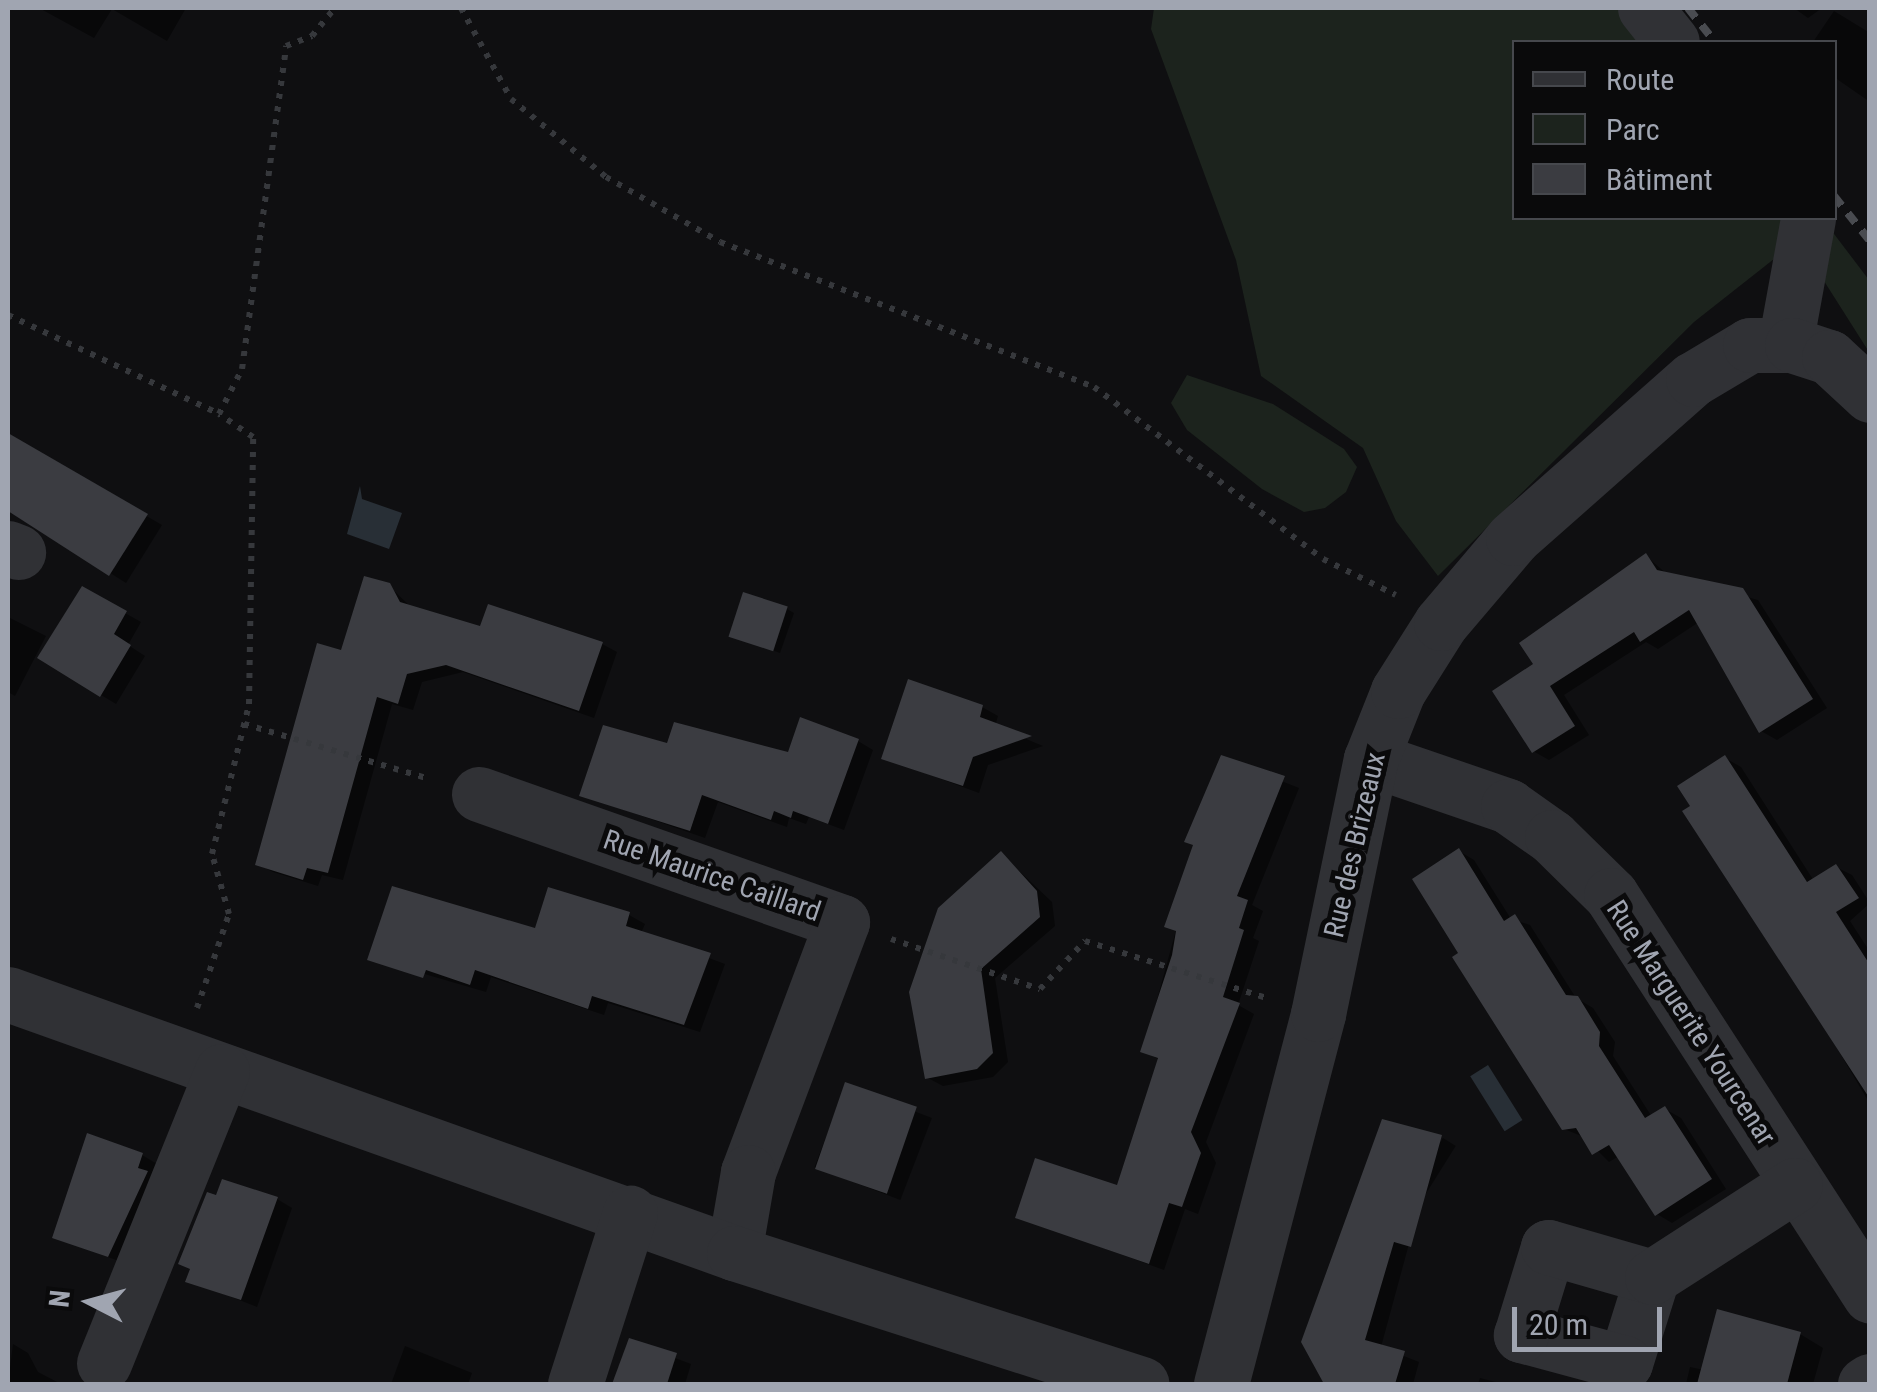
<!DOCTYPE html>
<meta charset="utf-8">
<style>
body{margin:0}
#map{position:relative;width:1877px;height:1392px;overflow:hidden;background:#0f0f11;font-family:"Roboto Condensed",sans-serif}
div>[style]{position:absolute}
.green>*{inset:0;background:#1c231d}
.water>*{inset:0;background:#282f36;transform-origin:0 0}
.shadow>*{inset:0;background:#0007;transform-origin:0 0}
.building>*{inset:0;background:#3b3c41;transform-origin:0 0}
.path>*{height:6px;margin-top:-3px;transform-origin:0;background:repeating-linear-gradient(90deg,#36383c 0 5px,transparent 0 13px)}
.minor>*{height:55px;margin:-27.5px;padding:0 27.5px;transform-origin:27.5px;border-radius:27.5px;background:#303135}
.rail>*{height:8px;margin-top:-4px;transform-origin:0;background:repeating-linear-gradient(90deg,#494b50 0 12px,transparent 0 22px)}
span{translate:-50% -50%;white-space:nowrap;text-align:center;line-height:1.15;-webkit-text-stroke:10px #0a0a0b;paint-order:stroke}
.street-label{font-size:28px;color:#a0a5b1}
.frame{position:absolute;inset:0;border:10px solid #a0a5b1;pointer-events:none}
.legend{position:absolute;left:1512px;top:40px;width:325px;height:180px;box-sizing:border-box;background:#0a0a0b;border:2px solid #46484d;margin:0;padding:12px 18px;list-style:none;font-size:30px;color:#a0a5b1}
.legend li{display:flex;align-items:center;gap:20px;height:50px}
.legend b{width:50px;border:2px solid #46484d}
.north{position:absolute;left:40px;top:1252px;width:100px;height:100px;-webkit-text-stroke:8px #0a0a0b;paint-order:stroke;rotate:276deg;font-size:28px;font-weight:700;line-height:40px;text-align:center;color:#a0a5b1}
.north::after{content:'';display:block;margin:auto;width:35px;height:45px;background:#a0a5b1;clip-path:polygon(50% 0,100% 100%,50% 72%,0 100%)}
.scale{position:absolute;left:1512px;top:1307px;width:150px;height:45px;box-sizing:border-box;border:5px solid #a0a5b1;border-top:0;padding-left:12px;font-size:30px;line-height:35px;white-space:nowrap;color:#a0a5b1;-webkit-text-stroke:8px #0a0a0b;paint-order:stroke}
</style>
<div id="map">
<div class="green">
<div style="clip-path:polygon(1154px 8px,1657px 8px,1685px 42px,1514px 42px,1514px 218px,1822px 218px,1869px 280px,1869px 352px,1798px 240px,1694px 322px,1438px 576px,1396px 521px,1363px 448px,1261px 376px,1236px 260px,1151px 29px)"></div>
<div style="clip-path:polygon(1187px 375px,1273px 404px,1344px 449px,1357px 467px,1346px 492px,1325px 508px,1304px 512px,1262px 489px,1187px 430px,1171px 403px)"></div>
</div>
<div class="water">
<div style="clip-path:polygon(360px 486px,362px 499px,402px 513px,389px 549px,347px 534px)"></div>
<div style="left:1488px;top:1065px;width:65px;height:21px;rotate:58deg"></div>
</div>
<div class="shadow">
<div style="clip-path:polygon(39px 8px,186px 8px,167px 41px,112px 9px,94px 38px)"></div>
<div style="clip-path:polygon(1794px 8px,1822px 8px,1808px 18px)"></div>
<div style="clip-path:polygon(1834px 11px,1870px 33px,1870px 102px,1834px 77px,1834px 42px,1813px 42px)"></div>
<div style="clip-path:polygon(8px 436px,162px 525px,126px 583px,8px 508px)"></div>
<div style="clip-path:polygon(1646px 556px,1668px 575px,1758px 600px,1827px 708px,1777px 740px,1761px 731px,1699px 622px,1658px 649px,1646px 642px,1564px 695px,1589px 735px,1549px 760px,1533px 751px,1536px 665px)"></div>
<div style="clip-path:polygon(389px 586px,413px 609px,482px 629px,602px 644px,617px 652px,594px 718px,463px 672px,422px 682px,413px 710px,392px 704px,343px 880px,322px 875px,318px 886px,273px 872px,258px 864px,343px 653px)"></div>
<div style="clip-path:polygon(82px 589px,141px 622px,128px 645px,145px 656px,116px 704px,40px 658px)"></div>
<div style="clip-path:polygon(787px 609px,794px 613px,780px 653px,734px 636px)"></div>
<div style="clip-path:polygon(8px 617px,46px 636px,15px 696px,8px 692px)"></div>
<div style="clip-path:polygon(982px 707px,998px 716px,995px 726px,1043px 746px,988px 765px,979px 793px,884px 758px)"></div>
<div style="clip-path:polygon(858px 741px,873px 750px,844px 830px,809px 817px,806px 824px,789px 818px,787px 827px,718px 802px,705px 838px,582px 795px,668px 746px,789px 755px)"></div>
<div style="clip-path:polygon(1223px 758px,1299px 788px,1252px 905px,1263px 911px,1253px 938px,1259px 941px,1238px 1005px,1254px 1014px,1206px 1142px,1216px 1163px,1198px 1214px,1185px 1209px,1164px 1270px,1018px 1217px,1119px 1188px,1160px 1060px,1143px 1051px)"></div>
<div style="clip-path:polygon(1725px 758px,1741px 767px,1814px 881px,1836px 867px,1852px 875px,1870px 903px,1850px 921px,1870px 952px,1870px 1104px,1694px 806px)"></div>
<div style="clip-path:polygon(1459px 851px,1474px 860px,1511px 919px,1530px 925px,1576px 998px,1593px 1008px,1615px 1042px,1613px 1056px,1652px 1117px,1665px 1109px,1681px 1118px,1726px 1189px,1672px 1223px,1657px 1214px,1619px 1156px,1609px 1162px,1584px 1137px,1564px 1129px,1461px 953px)"></div>
<div style="clip-path:polygon(1001px 854px,1052px 902px,1055px 926px,995px 978px,1008px 1062px,993px 1077px,943px 1086px,928px 1078px)"></div>
<div style="clip-path:polygon(550px 890px,629px 915px,645px 924px,641px 933px,725px 964px,700px 1032px,608px 1003px,604px 1015px,491px 977px,486px 992px,370px 958px,536px 931px)"></div>
<div style="left:846px;top:1085px;width:92px;height:88px;rotate:21deg"></div>
<div style="clip-path:polygon(1438px 1137px,1381px 1347px,1419px 1362px,1413px 1384px,1326px 1384px,1304px 1342px)"></div>
<div style="left:1443px;top:1138px;width:15px;height:116px;rotate:32deg"></div>
<div style="clip-path:polygon(142px 1155px,157px 1164px,124px 1263px,55px 1237px)"></div>
<div style="clip-path:polygon(277px 1199px,292px 1208px,257px 1307px,188px 1280px)"></div>
<div style="clip-path:polygon(1800px 1334px,1823px 1348px,1813px 1384px,1686px 1384px,1690px 1367px,1704px 1370px)"></div>
<div style="clip-path:polygon(630px 1341px,691px 1364px,685px 1384px,615px 1384px)"></div>
<div style="clip-path:polygon(13px 1344px,28px 1353px,38px 1372px,61px 1384px,8px 1384px)"></div>
<div style="clip-path:polygon(405px 1346px,472px 1373px,468px 1384px,391px 1384px)"></div>
<div style="clip-path:polygon(1480px 1378px,1503px 1384px,1478px 1384px)"></div>
</div>
<div class="building">
<div style="clip-path:polygon(8px 433px,148px 514px,109px 576px,8px 511px)"></div>
<div style="clip-path:polygon(1646px 553px,1657px 570px,1743px 588px,1813px 699px,1759px 733px,1689px 610px,1640px 642px,1634px 632px,1550px 686px,1575px 726px,1532px 753px,1492px 691px,1533px 664px,1519px 643px)"></div>
<div style="clip-path:polygon(364px 576px,390px 583px,400px 602px,480px 626px,488px 604px,603px 642px,579px 711px,446px 665px,407px 674px,398px 704px,377px 697px,328px 873px,307px 868px,303px 880px,255px 865px,317px 643px,341px 650px)"></div>
<div style="clip-path:polygon(82px 586px,127px 611px,114px 634px,131px 645px,100px 697px,37px 658px)"></div>
<div style="left:743px;top:592px;width:47px;height:47px;rotate:18deg"></div>
<div style="clip-path:polygon(908px 679px,983px 705px,980px 717px,1032px 736px,973px 757px,963px 786px,881px 759px)"></div>
<div style="clip-path:polygon(800px 717px,859px 739px,828px 824px,793px 811px,791px 818px,774px 811px,771px 820px,702px 795px,690px 831px,579px 796px,603px 725px,667px 743px,674px 722px,788px 752px)"></div>
<div style="clip-path:polygon(1221px 755px,1285px 776px,1237px 896px,1248px 900px,1239px 928px,1244px 930px,1223px 997px,1240px 1003px,1191px 1132px,1201px 1153px,1182px 1207px,1169px 1203px,1149px 1264px,1015px 1218px,1035px 1158px,1117px 1185px,1158px 1058px,1140px 1052px,1172px 955px,1176px 931px,1164px 927px,1193px 845px,1184px 842px)"></div>
<div style="clip-path:polygon(1725px 755px,1807px 882px,1836px 864px,1859px 898px,1836px 912px,1870px 965px,1870px 1099px,1682px 811px,1690px 806px,1677px 786px)"></div>
<div style="clip-path:polygon(1459px 848px,1504px 921px,1515px 914px,1566px 995px,1578px 996px,1600px 1032px,1599px 1046px,1645px 1118px,1665px 1106px,1712px 1179px,1655px 1216px,1609px 1145px,1592px 1155px,1576px 1128px,1562px 1130px,1452px 957px,1458px 953px,1412px 879px)"></div>
<div style="clip-path:polygon(1001px 851px,1037px 891px,1040px 917px,981px 969px,993px 1053px,977px 1069px,925px 1079px,909px 992px,938px 908px)"></div>
<div style="clip-path:polygon(392px 886px,535px 928px,548px 887px,630px 912px,626px 926px,711px 953px,684px 1025px,592px 996px,588px 1009px,475px 970px,470px 985px,426px 970px,423px 978px,367px 960px)"></div>
<div style="left:845px;top:1082px;width:76px;height:92px;rotate:19deg"></div>
<div style="clip-path:polygon(1382px 1119px,1442px 1135px,1411px 1247px,1394px 1242px,1365px 1340px,1405px 1351px,1395px 1384px,1324px 1384px,1301px 1342px)"></div>
<div style="clip-path:polygon(87px 1133px,143px 1153px,138px 1168px,148px 1171px,108px 1257px,52px 1238px)"></div>
<div style="clip-path:polygon(222px 1179px,278px 1197px,241px 1300px,185px 1282px,190px 1269px,178px 1264px,207px 1192px,216px 1195px)"></div>
<div style="clip-path:polygon(1717px 1309px,1801px 1332px,1787px 1384px,1697px 1384px)"></div>
<div style="clip-path:polygon(629px 1338px,677px 1353px,667px 1384px,612px 1384px)"></div>
</div>
<div class="path">
<div style="left:461px;top:8px;width:104px;rotate:61.2deg"></div>
<div style="left:511px;top:99px;width:123px;rotate:39.4deg"></div>
<div style="left:606px;top:177px;width:131px;rotate:29.7deg"></div>
<div style="left:720px;top:242px;width:401px;rotate:21.2deg"></div>
<div style="left:1094px;top:387px;width:286px;rotate:36.9deg"></div>
<div style="left:1323px;top:559px;width:81px;rotate:26.3deg"></div>
<div style="left:8px;top:315px;width:233px;rotate:25.1deg"></div>
<div style="left:219px;top:414px;width:51px;rotate:-62.9deg"></div>
<div style="left:242px;top:369px;width:326px;rotate:-82.2deg"></div>
<div style="left:286px;top:46px;width:28px;rotate:-21deg"></div>
<div style="left:312px;top:36px;width:36px;rotate:-51deg"></div>
<div style="left:244px;top:724px;width:194px;rotate:16.5deg"></div>
<div style="left:891px;top:939px;width:157px;rotate:18.6deg"></div>
<div style="left:1040px;top:989px;width:66px;rotate:-46.8deg"></div>
<div style="left:1085px;top:941px;width:194px;rotate:17.4deg"></div>
<div style="left:197px;top:1008px;width:99px;rotate:-71.2deg"></div>
<div style="left:229px;top:914px;width:62px;rotate:-105.8deg"></div>
<div style="left:212px;top:854px;width:154px;rotate:-76.1deg"></div>
<div style="left:249px;top:704px;width:267px;rotate:-89.1deg"></div>
<div style="left:253px;top:437px;width:41px;rotate:-145.9deg"></div>
</div>
<div class="minor">
<div style="left:1645px;top:8px;width:43px;rotate:51.5deg"></div>
<div style="left:1785px;top:345px;width:129px;rotate:-79.7deg"></div>
<div style="left:8px;top:548px;width:11px;rotate:22deg"></div>
<div style="left:1371px;top:759px;width:145px;rotate:18.9deg"></div>
<div style="left:1508px;top:806px;width:54px;rotate:35.2deg"></div>
<div style="left:1552px;top:837px;width:83px;rotate:44.5deg"></div>
<div style="left:1611px;top:895px;width:477px;rotate:57.1deg"></div>
<div style="left:479px;top:794px;width:385px;rotate:19.4deg"></div>
<div style="left:842px;top:922px;width:267px;rotate:110.6deg"></div>
<div style="left:748px;top:1172px;width:82px;rotate:99.8deg"></div>
<div style="left:8px;top:994px;width:771px;rotate:19.63deg"></div>
<div style="left:734px;top:1253px;width:428px;rotate:17.8deg"></div>
<div style="left:1652px;top:1277px;width:90px;rotate:107.4deg"></div>
<div style="left:1625px;top:1363px;width:108px;rotate:-164.9deg"></div>
<div style="left:1521px;top:1335px;width:92px;rotate:-72.9deg"></div>
<div style="left:1548px;top:1247px;width:108px;rotate:16.1deg"></div>
<div style="left:1652px;top:1277px;width:170px;rotate:-32.8deg"></div>
<div style="left:104px;top:1363px;width:315px;rotate:-68deg"></div>
<div style="left:575px;top:1384px;width:180px;rotate:-72.2deg"></div>
<div style="left:1221px;top:1384px;width:383px;rotate:-75.3deg"></div>
<div style="left:1318px;top:1014px;width:260px;rotate:-78.3deg"></div>
<div style="left:1371px;top:759px;width:73px;rotate:-68.3deg"></div>
<div style="left:1398px;top:691px;width:80px;rotate:-57.7deg"></div>
<div style="left:1441px;top:623px;width:111px;rotate:-49.7deg"></div>
<div style="left:1513px;top:538px;width:240px;rotate:-41.5deg"></div>
<div style="left:1693px;top:379px;width:66px;rotate:-30.8deg"></div>
<div style="left:1750px;top:345px;width:42px"></div>
<div style="left:1792px;top:345px;width:39px;rotate:18deg"></div>
<div style="left:1829px;top:357px;width:56px;rotate:42.8deg"></div>
<div style="left:1865px;top:1384px;width:6px;rotate:-31deg"></div>
</div>
<div class="rail">
<div style="left:1688px;top:8px;width:43px;rotate:51.5deg"></div>
<div style="left:1834px;top:196px;width:58px;rotate:51.3deg"></div>
</div>
<div class="street-label">
<span style="left:1355px;top:845px;rotate:-77deg">Rue des Brizeaux</span>
<span style="left:712px;top:876px;rotate:19deg">Rue Maurice Caillard</span>
<span style="left:1691px;top:1023px;rotate:57deg">Rue Marguerite Yourcenar</span>
</div>
<div class="frame"></div>
<ul class="legend">
<li><b style="height:12px;background:#303135"></b>Route</li>
<li><b style="height:28px;background:#1c231d"></b>Parc</li>
<li><b style="height:28px;background:#3b3c41"></b>Bâtiment</li>
</ul>
<div class="north">N</div>
<div class="scale">20 m</div>
</div>
